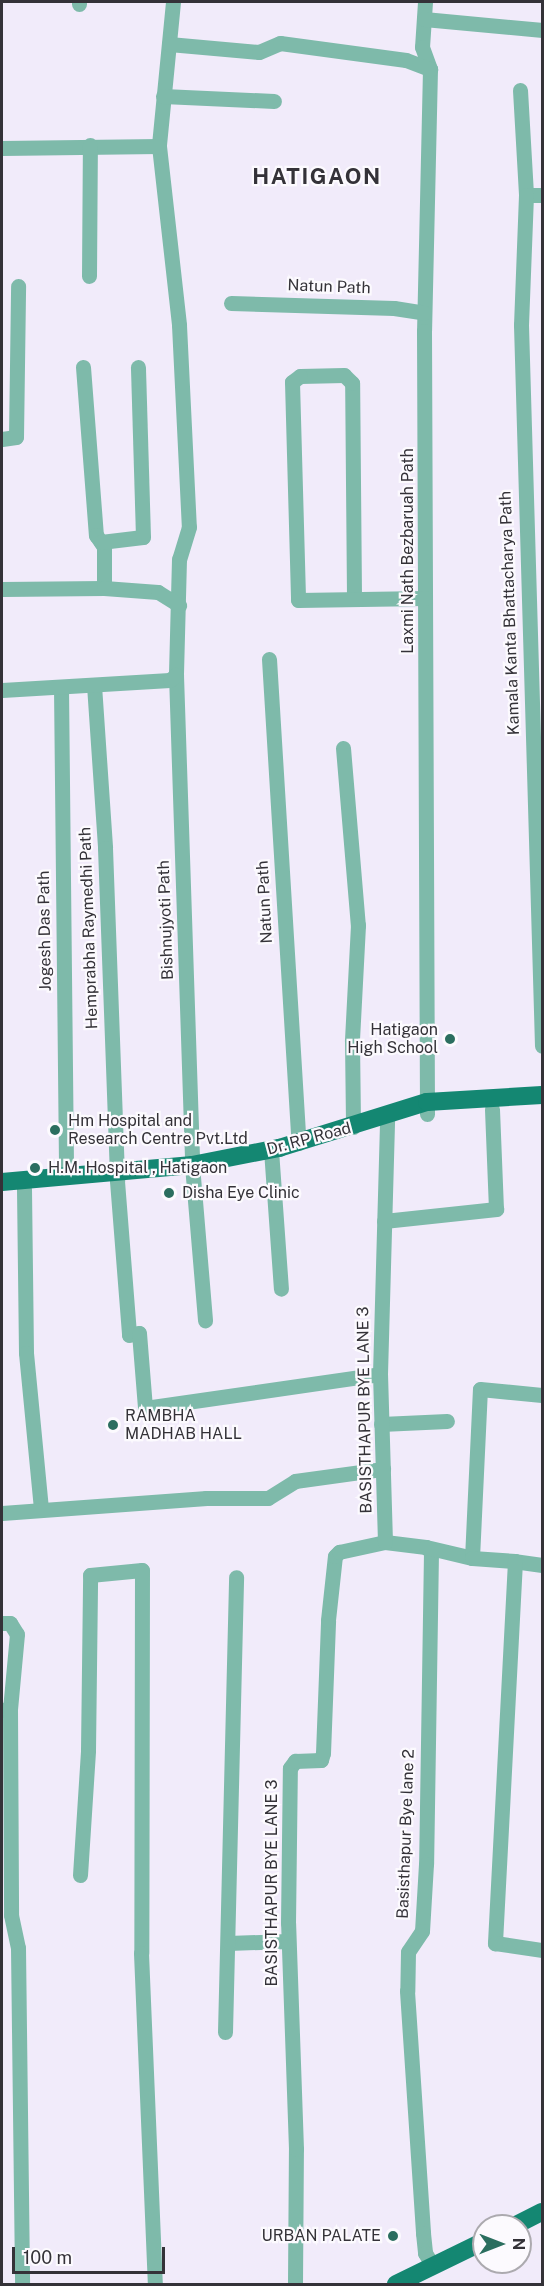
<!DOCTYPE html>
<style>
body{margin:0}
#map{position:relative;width:544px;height:2286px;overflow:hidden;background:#f1ebfa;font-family:"Public Sans",sans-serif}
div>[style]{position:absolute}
.minor>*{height:15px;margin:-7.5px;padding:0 7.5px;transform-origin:7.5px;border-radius:7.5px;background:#7ebaaa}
.major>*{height:18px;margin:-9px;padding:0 9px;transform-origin:9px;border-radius:9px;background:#148772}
.dots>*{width:16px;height:16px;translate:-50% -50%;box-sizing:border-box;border:3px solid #fcfafe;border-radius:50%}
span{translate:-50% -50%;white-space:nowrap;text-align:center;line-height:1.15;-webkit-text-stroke:4.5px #fcfafe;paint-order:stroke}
.street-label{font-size:16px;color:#343238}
.poi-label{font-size:16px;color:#343238}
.right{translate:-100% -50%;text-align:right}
.left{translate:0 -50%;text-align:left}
.district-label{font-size:22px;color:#343238;font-weight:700;letter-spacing:1.5px}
.frame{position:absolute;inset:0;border:3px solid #343238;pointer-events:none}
.north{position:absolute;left:472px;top:2214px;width:60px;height:60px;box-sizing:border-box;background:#fcfafe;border:2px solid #acaaaf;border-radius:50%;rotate:90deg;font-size:16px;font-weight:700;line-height:24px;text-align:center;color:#343238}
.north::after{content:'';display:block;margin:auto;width:21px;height:27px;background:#2b6e5f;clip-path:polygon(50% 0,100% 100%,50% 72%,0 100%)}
.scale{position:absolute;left:12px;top:2247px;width:153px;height:27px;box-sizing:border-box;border:3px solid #343238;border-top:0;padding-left:8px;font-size:18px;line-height:21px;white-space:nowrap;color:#343238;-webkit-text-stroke:4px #fcfafe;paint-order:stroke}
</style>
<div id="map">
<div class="minor">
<div style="left:173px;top:2px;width:145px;rotate:95.6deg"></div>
<div style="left:159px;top:146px;width:180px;rotate:83.6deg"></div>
<div style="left:179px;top:325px;width:202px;rotate:87.2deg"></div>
<div style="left:189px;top:527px;width:34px;rotate:107deg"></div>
<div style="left:179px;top:559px;width:116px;rotate:91.5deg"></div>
<div style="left:176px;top:675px;width:490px;rotate:88.1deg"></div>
<div style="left:192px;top:1165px;width:156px;rotate:85.2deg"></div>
<div style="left:425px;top:2px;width:45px;rotate:93.8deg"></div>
<div style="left:422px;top:47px;width:23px;rotate:70deg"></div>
<div style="left:430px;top:69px;width:262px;rotate:91.3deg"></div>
<div style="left:424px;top:331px;width:783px;rotate:89.78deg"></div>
<div style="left:79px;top:4px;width:2px;rotate:-90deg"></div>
<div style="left:424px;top:19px;width:119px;rotate:5.3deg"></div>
<div style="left:169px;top:44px;width:90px;rotate:5.1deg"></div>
<div style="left:259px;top:52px;width:23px;rotate:-23deg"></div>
<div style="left:280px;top:43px;width:127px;rotate:7.7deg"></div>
<div style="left:406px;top:60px;width:26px;rotate:21deg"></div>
<div style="left:520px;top:90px;width:105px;rotate:86.7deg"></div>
<div style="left:163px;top:96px;width:111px;rotate:2.6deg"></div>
<div style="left:2px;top:148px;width:157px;rotate:-0.7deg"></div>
<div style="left:542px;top:195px;width:16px;rotate:180deg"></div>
<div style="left:526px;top:195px;width:130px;rotate:92.2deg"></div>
<div style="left:521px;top:325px;width:721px;rotate:88.33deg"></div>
<div style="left:89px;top:276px;width:131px;rotate:-89.6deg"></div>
<div style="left:231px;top:303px;width:163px;rotate:1.8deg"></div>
<div style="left:394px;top:308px;width:30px;rotate:9deg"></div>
<div style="left:83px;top:367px;width:169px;rotate:85.6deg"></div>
<div style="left:96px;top:535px;width:14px;rotate:56deg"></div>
<div style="left:104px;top:547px;width:41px;rotate:90deg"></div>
<div style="left:2px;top:439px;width:14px;rotate:-8deg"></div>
<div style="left:16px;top:437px;width:151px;rotate:-89.2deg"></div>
<div style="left:101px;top:542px;width:42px;rotate:-6.8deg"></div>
<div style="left:143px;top:537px;width:170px;rotate:-91.7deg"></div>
<div style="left:2px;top:589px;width:102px;rotate:-0.6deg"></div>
<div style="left:104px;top:588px;width:54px;rotate:4.2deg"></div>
<div style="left:158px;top:592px;width:25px;rotate:32deg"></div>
<div style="left:354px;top:596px;width:213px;rotate:-90.5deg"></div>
<div style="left:352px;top:383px;width:11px;rotate:-135deg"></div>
<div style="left:344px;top:375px;width:44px;rotate:178.7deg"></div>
<div style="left:300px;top:376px;width:10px;rotate:143deg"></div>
<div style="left:292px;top:382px;width:218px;rotate:88.4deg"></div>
<div style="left:298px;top:600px;width:127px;rotate:-0.9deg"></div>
<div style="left:269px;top:659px;width:485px;rotate:86.5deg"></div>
<div style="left:94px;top:685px;width:163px;rotate:86.1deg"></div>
<div style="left:105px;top:848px;width:333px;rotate:87.9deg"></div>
<div style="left:117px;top:1181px;width:154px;rotate:85.5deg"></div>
<div style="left:129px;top:1335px;width:10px;rotate:-11deg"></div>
<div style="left:139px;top:1333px;width:75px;rotate:85.4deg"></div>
<div style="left:145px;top:1408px;width:237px;rotate:-8.2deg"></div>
<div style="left:61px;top:687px;width:488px;rotate:89.4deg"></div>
<div style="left:2px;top:690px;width:168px;rotate:-3.4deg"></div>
<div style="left:170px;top:680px;width:8px;rotate:-40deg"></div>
<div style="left:343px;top:748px;width:178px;rotate:85.2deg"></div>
<div style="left:358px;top:925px;width:116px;rotate:93deg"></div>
<div style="left:352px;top:1041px;width:86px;rotate:89.3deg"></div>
<div style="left:271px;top:1150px;width:139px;rotate:85.9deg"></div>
<div style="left:24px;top:1189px;width:164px;rotate:89.3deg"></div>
<div style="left:26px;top:1353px;width:156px;rotate:84.5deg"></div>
<div style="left:384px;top:1221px;width:113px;rotate:-6.1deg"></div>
<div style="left:496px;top:1209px;width:100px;rotate:-92.3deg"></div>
<div style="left:381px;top:1424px;width:66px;rotate:-2.6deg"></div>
<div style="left:2px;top:1513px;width:205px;rotate:-4.2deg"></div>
<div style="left:206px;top:1498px;width:62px"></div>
<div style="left:268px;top:1498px;width:32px;rotate:-32deg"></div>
<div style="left:295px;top:1481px;width:89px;rotate:-7.8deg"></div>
<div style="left:385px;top:1542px;width:41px;rotate:7deg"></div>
<div style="left:426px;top:1547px;width:7px;rotate:45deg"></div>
<div style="left:431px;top:1552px;width:312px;rotate:90.9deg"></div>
<div style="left:426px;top:1864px;width:67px;rotate:93.4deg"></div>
<div style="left:422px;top:1931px;width:25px;rotate:124deg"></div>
<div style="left:408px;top:1952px;width:39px;rotate:91deg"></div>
<div style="left:407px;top:1991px;width:243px;rotate:86.2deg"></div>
<div style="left:423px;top:2233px;width:20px;rotate:84deg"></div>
<div style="left:425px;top:2253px;width:15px;rotate:58deg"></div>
<div style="left:426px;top:1547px;width:47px;rotate:13.4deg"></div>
<div style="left:472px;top:1558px;width:169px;rotate:-87.3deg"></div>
<div style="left:480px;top:1389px;width:62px;rotate:5.5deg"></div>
<div style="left:472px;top:1558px;width:43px;rotate:4deg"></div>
<div style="left:542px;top:1565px;width:27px;rotate:-172deg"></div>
<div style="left:515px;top:1561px;width:383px;rotate:93deg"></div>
<div style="left:495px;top:1943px;width:48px;rotate:8.5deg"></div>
<div style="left:2px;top:1623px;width:8px"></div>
<div style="left:10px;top:1623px;width:13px;rotate:58deg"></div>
<div style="left:17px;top:1634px;width:75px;rotate:95.3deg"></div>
<div style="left:2px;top:1710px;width:8px;rotate:-7deg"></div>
<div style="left:10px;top:1709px;width:206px;rotate:89.7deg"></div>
<div style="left:11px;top:1915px;width:34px;rotate:78deg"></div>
<div style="left:18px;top:1948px;width:336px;rotate:89.3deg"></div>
<div style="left:80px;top:1875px;width:125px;rotate:-86.3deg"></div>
<div style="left:88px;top:1750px;width:175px;rotate:-89.3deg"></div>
<div style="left:90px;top:1575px;width:52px;rotate:-5.5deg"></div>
<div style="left:142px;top:1570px;width:383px;rotate:90.1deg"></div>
<div style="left:141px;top:1953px;width:331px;rotate:87.6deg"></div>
<div style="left:228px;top:1943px;width:60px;rotate:-1.9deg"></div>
<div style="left:225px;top:2032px;width:455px;rotate:-88.6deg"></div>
<div style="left:295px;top:2284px;width:135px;rotate:-89.6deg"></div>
<div style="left:296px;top:2149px;width:226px;rotate:-92deg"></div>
<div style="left:288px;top:1923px;width:155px;rotate:-89.3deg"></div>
<div style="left:290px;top:1768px;width:9px;rotate:-54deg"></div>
<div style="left:295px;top:1761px;width:26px;rotate:-2deg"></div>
<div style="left:321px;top:1760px;width:7px;rotate:-74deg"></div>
<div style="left:323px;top:1753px;width:133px;rotate:-87.8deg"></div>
<div style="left:328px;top:1620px;width:64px;rotate:-83.8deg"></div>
<div style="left:335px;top:1556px;width:6px;rotate:-45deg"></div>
<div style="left:339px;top:1552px;width:47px;rotate:-12.3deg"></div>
<div style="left:385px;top:1542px;width:168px;rotate:-91.7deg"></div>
<div style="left:380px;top:1374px;width:257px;rotate:-88.4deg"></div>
</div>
<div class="major">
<div style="left:2px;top:1182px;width:191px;rotate:-5.1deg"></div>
<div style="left:192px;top:1165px;width:89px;rotate:-11.1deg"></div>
<div style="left:279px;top:1148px;width:155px;rotate:-17.3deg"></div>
<div style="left:427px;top:1102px;width:115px;rotate:-3.5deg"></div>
<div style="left:514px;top:2226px;width:31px;rotate:-27deg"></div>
<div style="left:396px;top:2284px;width:98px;rotate:-26deg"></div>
</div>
<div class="dots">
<div style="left:450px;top:1039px;background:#2b6e5f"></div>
<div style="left:55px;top:1130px;background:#2b6e5f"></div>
<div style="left:35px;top:1168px;background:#2b6e5f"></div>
<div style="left:169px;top:1193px;background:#2b6e5f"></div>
<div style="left:113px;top:1425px;background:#2b6e5f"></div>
<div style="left:393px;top:2236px;background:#2b6e5f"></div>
</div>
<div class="street-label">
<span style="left:329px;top:287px;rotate:2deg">Natun Path</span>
<span style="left:408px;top:551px;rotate:-90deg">Laxmi Nath Bezbaruah Path</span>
<span style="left:510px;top:613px;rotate:-92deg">Kamala Kanta Bhattacharya Path</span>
<span style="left:265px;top:902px;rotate:-93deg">Natun Path</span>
<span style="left:166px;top:920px;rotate:-92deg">Bishnujyoti Path</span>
<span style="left:89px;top:928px;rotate:-92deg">Hemprabha Raymedhi Path</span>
<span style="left:45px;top:931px;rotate:-91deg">Jogesh Das Path</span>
<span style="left:309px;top:1139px;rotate:-15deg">Dr. RP Road</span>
<span style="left:365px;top:1410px;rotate:-91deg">BASISTHAPUR BYE LANE 3</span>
<span style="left:406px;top:1834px;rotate:-88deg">Basisthapur Bye lane 2</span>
<span style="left:272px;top:1883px;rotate:-90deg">BASISTHAPUR BYE LANE 3</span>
</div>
<div class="poi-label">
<span class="right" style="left:438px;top:1039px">Hatigaon<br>High School</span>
<span class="left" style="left:68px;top:1130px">Hm Hospital and<br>Research Centre Pvt.Ltd</span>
<span class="left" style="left:48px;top:1168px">H.M. Hospital , Hatigaon</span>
<span class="left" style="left:182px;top:1193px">Disha Eye Clinic</span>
<span class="left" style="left:125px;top:1425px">RAMBHA<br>MADHAB HALL</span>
<span class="right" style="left:381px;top:2236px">URBAN PALATE</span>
</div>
<div class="district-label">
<span style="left:317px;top:177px">HATIGAON</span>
</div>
<div class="frame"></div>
<div class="north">N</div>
<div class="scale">100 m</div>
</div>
